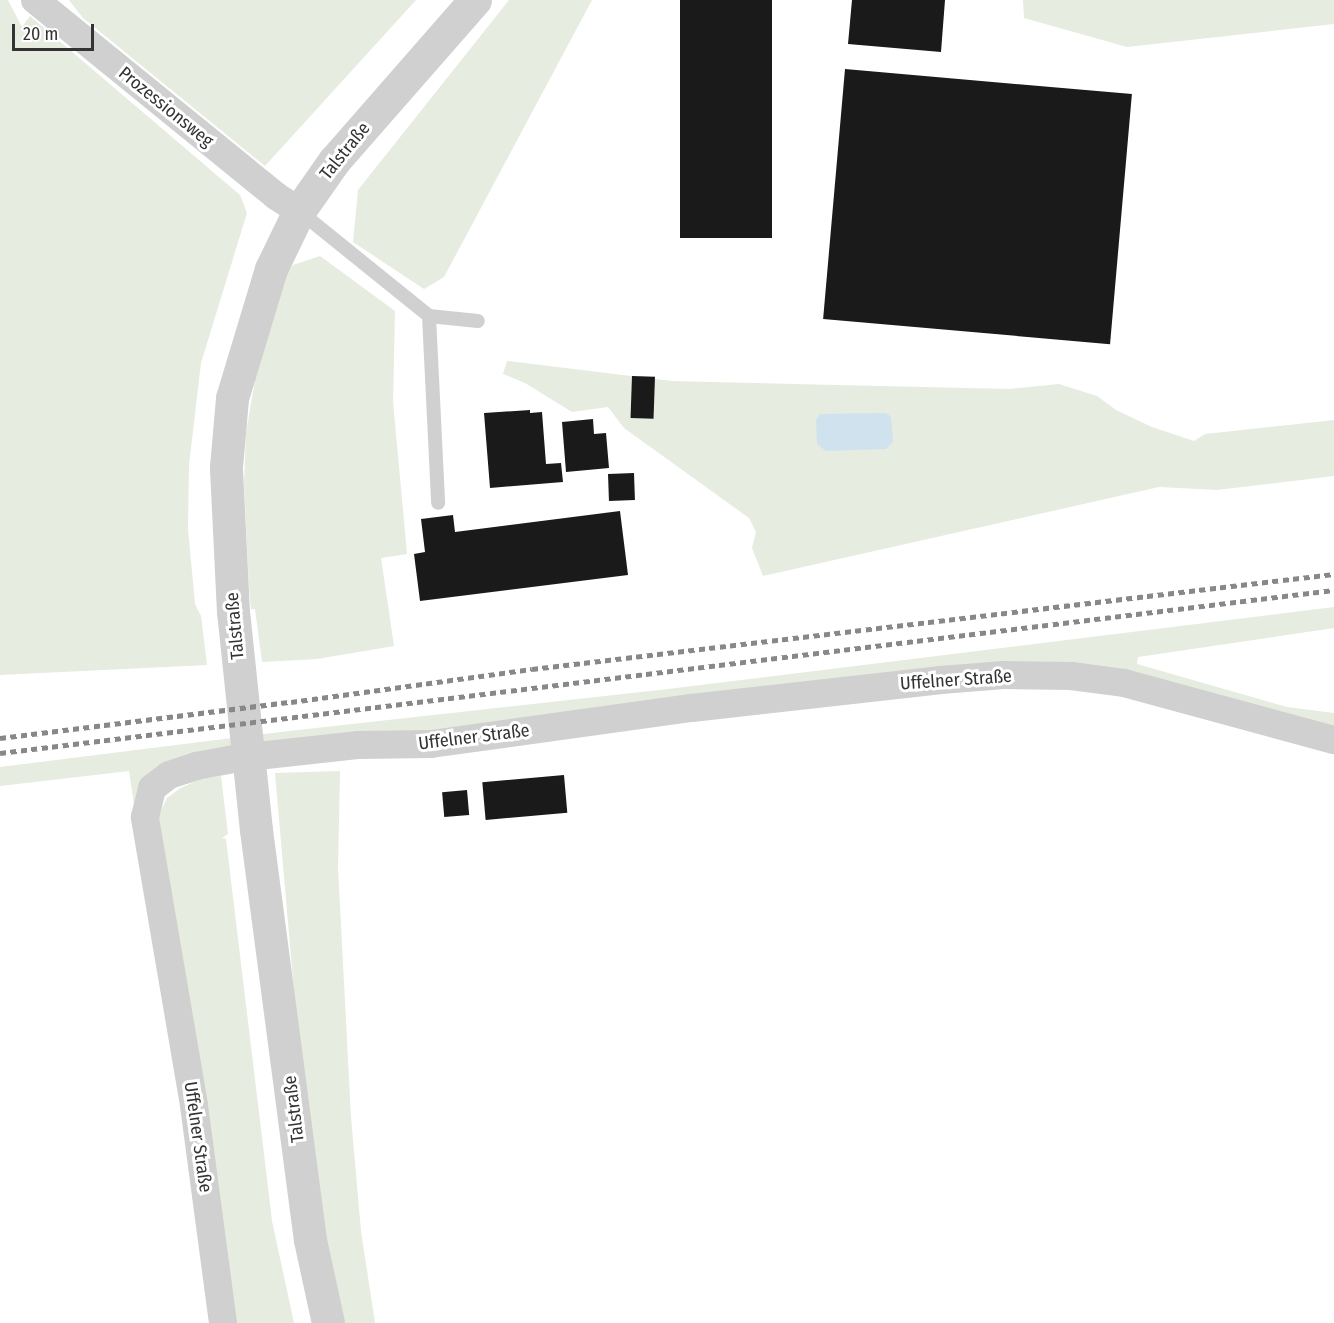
<!DOCTYPE html>
<meta charset="utf-8">
<style>
body{margin:0}
#map{position:relative;width:1334px;height:1323px;overflow:hidden;background:#fff;font-family:"Fira Sans Condensed",sans-serif}
div>[style]{position:absolute}
.green>*{inset:0;background:#e6ecdf}
.water>*{inset:0;background:#cfe2ee}
.building>*{inset:0;background:#1a1a1a;transform-origin:0 0}
.service>*{height:14px;margin:-7px;padding:0 7px;transform-origin:7px;border-radius:7px;background:#d0d0d0}
.minor>*{height:28px;margin:-14px;padding:0 14px;transform-origin:14px;border-radius:14px;background:#d0d0d0}
.tertiary>*{height:33px;margin:-16.5px;padding:0 16.5px;transform-origin:16.5px;border-radius:16.5px;background:#d0d0d0}
.rail>*{height:4.5px;margin-top:-2.25px;transform-origin:0;background:repeating-linear-gradient(90deg,#888 0 6px,transparent 0 10.5px)}
span{translate:-50% -50%;white-space:nowrap;text-align:center;line-height:1.15;-webkit-text-stroke:6px #fff;paint-order:stroke}
.street-label{font-size:18px;color:#333}
.scale{position:absolute;left:12px;top:24px;width:82px;height:27px;box-sizing:border-box;border:3px solid #333;border-top:0;padding-left:8px;font-size:18px;line-height:21px;white-space:nowrap;color:#333;-webkit-text-stroke:4px #fff;paint-order:stroke}
</style>
<div id="map">
<div class="green">
<div style="clip-path:polygon(0 0,8px 0,22px 27px,30px 16px,240px 195px,247px 213px,201px 363px,189px 465px,188px 529px,195px 604px,201px 616px,207px 665px,0 675px)"></div>
<div style="clip-path:polygon(69px 0,416px 0,265px 166px,83px 18px)"></div>
<div style="clip-path:polygon(509px 0,592px 0,444px 277px,424px 289px,353px 242px,358px 190px)"></div>
<div style="clip-path:polygon(1023px 0,1334px 0,1334px 24px,1127px 47px,1024px 18px)"></div>
<div style="clip-path:polygon(320px 256px,395px 311px,393px 401px,407px 554px,381px 558px,394px 646px,317px 659px,262px 662px,255px 609px,251px 609px,249px 588px,244px 483px,246px 433px,256px 374px,286px 275px,293px 265px)"></div>
<div style="clip-path:polygon(507px 361px,672px 381px,1009px 389px,1059px 384px,1097px 396px,1116px 410px,1152px 427px,1194px 441px,1205px 434px,1334px 420px,1334px 476px,1217px 490px,1159px 487px,763px 576px,752px 548px,756px 532px,749px 518px,624px 428px,608px 407px,572px 412px,525px 383px,503px 374px)"></div>
<div style="clip-path:polygon(1334px 607px,1334px 628px,1138px 657px,1137px 664px,1287px 707px,1334px 713px,1334px 732px,1093px 673px,539px 718px,187px 760px,135px 811px,129px 771px,0 786px,0 767px,289px 731px,668px 689px)"></div>
<div style="clip-path:polygon(340px 771px,338px 868px,351px 1117px,361px 1231px,375px 1323px,343px 1323px,325px 1239px,296px 1015px,275px 773px)"></div>
<div style="clip-path:polygon(221px 776px,228px 834px,222px 838px,226px 839px,267px 1179px,272px 1221px,294px 1323px,231px 1323px,154px 825px,167px 798px,179px 789px,200px 779px)"></div>
</div>
<div class="water">
<div style="clip-path:polygon(886px 413px,891px 417px,893px 442px,886px 449px,826px 451px,817px 444px,816px 420px,820px 414px)"></div>
</div>
<div class="building">
<div style="left:680px;top:0;width:92px;height:238px"></div>
<div style="clip-path:polygon(852px 0,945px 0,941px 52px,848px 44px)"></div>
<div style="left:845px;top:69px;width:288px;height:251px;rotate:5deg"></div>
<div style="left:632px;top:376px;width:23px;height:42px;rotate:2deg"></div>
<div style="clip-path:polygon(530px 410px,530px 413px,542px 412px,546px 464px,561px 463px,563px 482px,490px 488px,484px 413px)"></div>
<div style="clip-path:polygon(593px 419px,594px 434px,606px 433px,609px 468px,566px 472px,562px 422px)"></div>
<div style="left:634px;top:473px;width:27px;height:26px;rotate:88deg"></div>
<div style="clip-path:polygon(620px 511px,628px 575px,420px 601px,414px 554px,425px 552px,421px 519px,453px 515px,455px 532px)"></div>
<div style="left:564px;top:775px;width:38px;height:82px;rotate:85deg"></div>
<div style="left:467px;top:790px;width:25px;height:25px;rotate:85deg"></div>
</div>
<div class="service">
<div style="left:299px;top:211px;width:167px;rotate:38.9deg"></div>
<div style="left:429px;top:316px;width:49px;rotate:5.8deg"></div>
<div style="left:429px;top:316px;width:187px;rotate:87.2deg"></div>
</div>
<div class="minor">
<div style="left:35px;top:0;width:311px;rotate:39.1deg"></div>
<div style="left:276px;top:196px;width:27px;rotate:33deg"></div>
<div style="left:223px;top:1323px;width:220px;rotate:-97.6deg"></div>
<div style="left:194px;top:1105px;width:292px;rotate:-99.7deg"></div>
<div style="left:145px;top:817px;width:30px;rotate:-76deg"></div>
<div style="left:152px;top:788px;width:21px;rotate:-37deg"></div>
<div style="left:169px;top:775px;width:28px;rotate:-18deg"></div>
<div style="left:196px;top:766px;width:44px;rotate:-10.5deg"></div>
<div style="left:239px;top:758px;width:121px;rotate:-6.2deg"></div>
<div style="left:359px;top:745px;width:72px;rotate:-0.8deg"></div>
<div style="left:431px;top:744px;width:263px;rotate:-7.9deg"></div>
<div style="left:692px;top:708px;width:251px;rotate:-6.4deg"></div>
<div style="left:941px;top:680px;width:63px;rotate:-4.5deg"></div>
<div style="left:1004px;top:675px;width:67px;rotate:0.9deg"></div>
<div style="left:1071px;top:676px;width:53px;rotate:7.5deg"></div>
<div style="left:1124px;top:683px;width:218px;rotate:15.2deg"></div>
</div>
<div class="tertiary">
<div style="left:328px;top:1323px;width:85px;rotate:-102.2deg"></div>
<div style="left:310px;top:1240px;width:414px;rotate:-97.5deg"></div>
<div style="left:256px;top:830px;width:219px;rotate:-96deg"></div>
<div style="left:233px;top:612px;width:145px;rotate:-92.8deg"></div>
<div style="left:226px;top:467px;width:69px;rotate:-85deg"></div>
<div style="left:232px;top:398px;width:135px;rotate:-73.2deg"></div>
<div style="left:271px;top:269px;width:64px;rotate:-64.2deg"></div>
<div style="left:299px;top:211px;width:61px;rotate:-55deg"></div>
<div style="left:334px;top:161px;width:214px;rotate:-48.8deg"></div>
</div>
<div class="rail">
<div style="left:0;top:738px;width:293px;rotate:-7.1deg"></div>
<div style="left:291px;top:702px;width:243px;rotate:-7.8deg"></div>
<div style="left:532px;top:669px;width:808px;rotate:-6.76deg"></div>
<div style="left:0;top:753px;width:1344px;rotate:-6.97deg"></div>
</div>
<div class="street-label">
<span style="left:166px;top:107px;rotate:39deg">Prozessionsweg</span>
<span style="left:345px;top:151px;rotate:-51deg">Talstraße</span>
<span style="left:235px;top:626px;rotate:-95deg">Talstraße</span>
<span style="left:956px;top:680px;rotate:-4deg">Uffelner Straße</span>
<span style="left:474px;top:737px;rotate:-7deg">Uffelner Straße</span>
<span style="left:294px;top:1109px;rotate:-97deg">Talstraße</span>
<span style="left:198px;top:1137px;rotate:82deg">Uffelner Straße</span>
</div>
<div class="scale">20 m</div>
</div>
